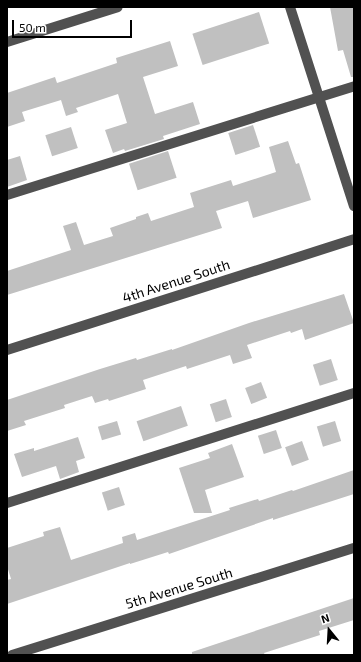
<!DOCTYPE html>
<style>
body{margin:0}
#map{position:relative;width:361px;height:662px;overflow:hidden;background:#fff;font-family:"Exo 2",sans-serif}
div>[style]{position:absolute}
.building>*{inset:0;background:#c0c0c0;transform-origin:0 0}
.minor>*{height:10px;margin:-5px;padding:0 5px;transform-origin:5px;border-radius:5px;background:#515151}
span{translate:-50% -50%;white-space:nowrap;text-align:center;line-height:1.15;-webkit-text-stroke:3.5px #fff;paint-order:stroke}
.street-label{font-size:14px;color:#000}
.frame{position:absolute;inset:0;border:8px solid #000;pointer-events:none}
.north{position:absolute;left:309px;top:610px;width:40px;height:40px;-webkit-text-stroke:3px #fff;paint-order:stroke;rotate:342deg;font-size:11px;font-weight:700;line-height:16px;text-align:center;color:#000}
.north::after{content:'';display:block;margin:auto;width:14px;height:18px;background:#000;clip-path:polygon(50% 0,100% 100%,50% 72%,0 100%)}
.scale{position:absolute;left:12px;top:20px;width:120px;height:18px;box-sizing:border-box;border:2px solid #000;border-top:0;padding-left:5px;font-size:12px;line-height:14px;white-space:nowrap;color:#000;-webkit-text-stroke:3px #fff;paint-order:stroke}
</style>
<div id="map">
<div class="building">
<div style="clip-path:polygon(330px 7px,354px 7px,354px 77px,351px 77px,343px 50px,338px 51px)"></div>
<div style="left:259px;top:12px;width:33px;height:70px;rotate:72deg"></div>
<div style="clip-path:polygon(170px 41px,178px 66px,143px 77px,155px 114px,193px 102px,200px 124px,163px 136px,164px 139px,125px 151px,124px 149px,113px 153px,105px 130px,127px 123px,118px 94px,76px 108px,78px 112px,66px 116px,61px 100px,22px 112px,25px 121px,7px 127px,7px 93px,55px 77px,57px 83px,117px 63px,116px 58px)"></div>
<div style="left:253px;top:125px;width:23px;height:26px;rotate:72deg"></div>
<div style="left:71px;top:127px;width:22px;height:27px;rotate:72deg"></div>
<div style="clip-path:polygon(288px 141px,296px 164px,299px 163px,311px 200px,253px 218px,248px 201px,216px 211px,222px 228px,7px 295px,7px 271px,71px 250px,63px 226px,76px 222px,84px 245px,113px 236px,110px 228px,136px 219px,136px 217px,148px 213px,151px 221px,194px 207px,190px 193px,231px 180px,233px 186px,276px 172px,269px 147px)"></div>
<div style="left:168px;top:151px;width:28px;height:41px;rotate:72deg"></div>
<div style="clip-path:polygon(20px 156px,27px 180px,7px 187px,7px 160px)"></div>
<div style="clip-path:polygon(344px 294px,354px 323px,305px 340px,302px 329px,291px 333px,290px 331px,247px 345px,252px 358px,233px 364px,230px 355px,187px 369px,186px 366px,143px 380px,146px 389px,109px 401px,108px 399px,95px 403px,92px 396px,64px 405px,65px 408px,24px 421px,26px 425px,7px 431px,7px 400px,100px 369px,136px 358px,137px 360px,172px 349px,172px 350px,249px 323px)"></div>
<div style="left:331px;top:359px;width:22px;height:19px;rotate:72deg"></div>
<div style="left:261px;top:382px;width:17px;height:17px;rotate:69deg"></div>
<div style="left:226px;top:399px;width:19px;height:17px;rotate:72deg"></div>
<div style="left:181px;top:406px;width:21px;height:47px;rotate:71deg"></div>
<div style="left:117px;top:421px;width:14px;height:20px;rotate:73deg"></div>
<div style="left:335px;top:421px;width:21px;height:19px;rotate:73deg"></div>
<div style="left:276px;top:430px;width:19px;height:19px;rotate:72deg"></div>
<div style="clip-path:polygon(78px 437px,85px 458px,76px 461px,79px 472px,60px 479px,56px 466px,22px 477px,14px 454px,34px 448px,34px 451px)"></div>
<div style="left:302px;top:441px;width:20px;height:18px;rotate:70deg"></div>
<div style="clip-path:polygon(232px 444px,244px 477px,205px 490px,212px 513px,194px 513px,179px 468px,210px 458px,208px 453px)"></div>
<div style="clip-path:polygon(354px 470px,354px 494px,273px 520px,273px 518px,169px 554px,168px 552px,130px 564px,130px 563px,7px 604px,7px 580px,11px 579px,7px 566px,7px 548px,44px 536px,43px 532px,60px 527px,71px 560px,123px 543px,122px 537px,135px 533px,137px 540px,230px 510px,229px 508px,258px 499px,259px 501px,292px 490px,293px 491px)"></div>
<div style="left:119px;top:487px;width:19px;height:18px;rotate:72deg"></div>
<div style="clip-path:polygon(354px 598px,354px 620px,319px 631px,320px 635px,264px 653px,265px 655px,192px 655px,192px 652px)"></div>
</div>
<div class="minor">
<div style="left:290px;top:7px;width:209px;rotate:72.2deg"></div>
<div style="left:7px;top:42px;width:116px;rotate:-17.5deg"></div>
<div style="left:7px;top:195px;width:364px;rotate:-17.4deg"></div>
<div style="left:7px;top:350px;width:364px;rotate:-17.7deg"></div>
<div style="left:7px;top:503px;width:364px;rotate:-17.6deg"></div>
<div style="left:12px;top:655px;width:358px;rotate:-17.4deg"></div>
</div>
<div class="street-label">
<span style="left:176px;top:281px;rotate:-18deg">4th Avenue South</span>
<span style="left:179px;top:588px;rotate:-17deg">5th Avenue South</span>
</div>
<div class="frame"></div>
<div class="north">N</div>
<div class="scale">50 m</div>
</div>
